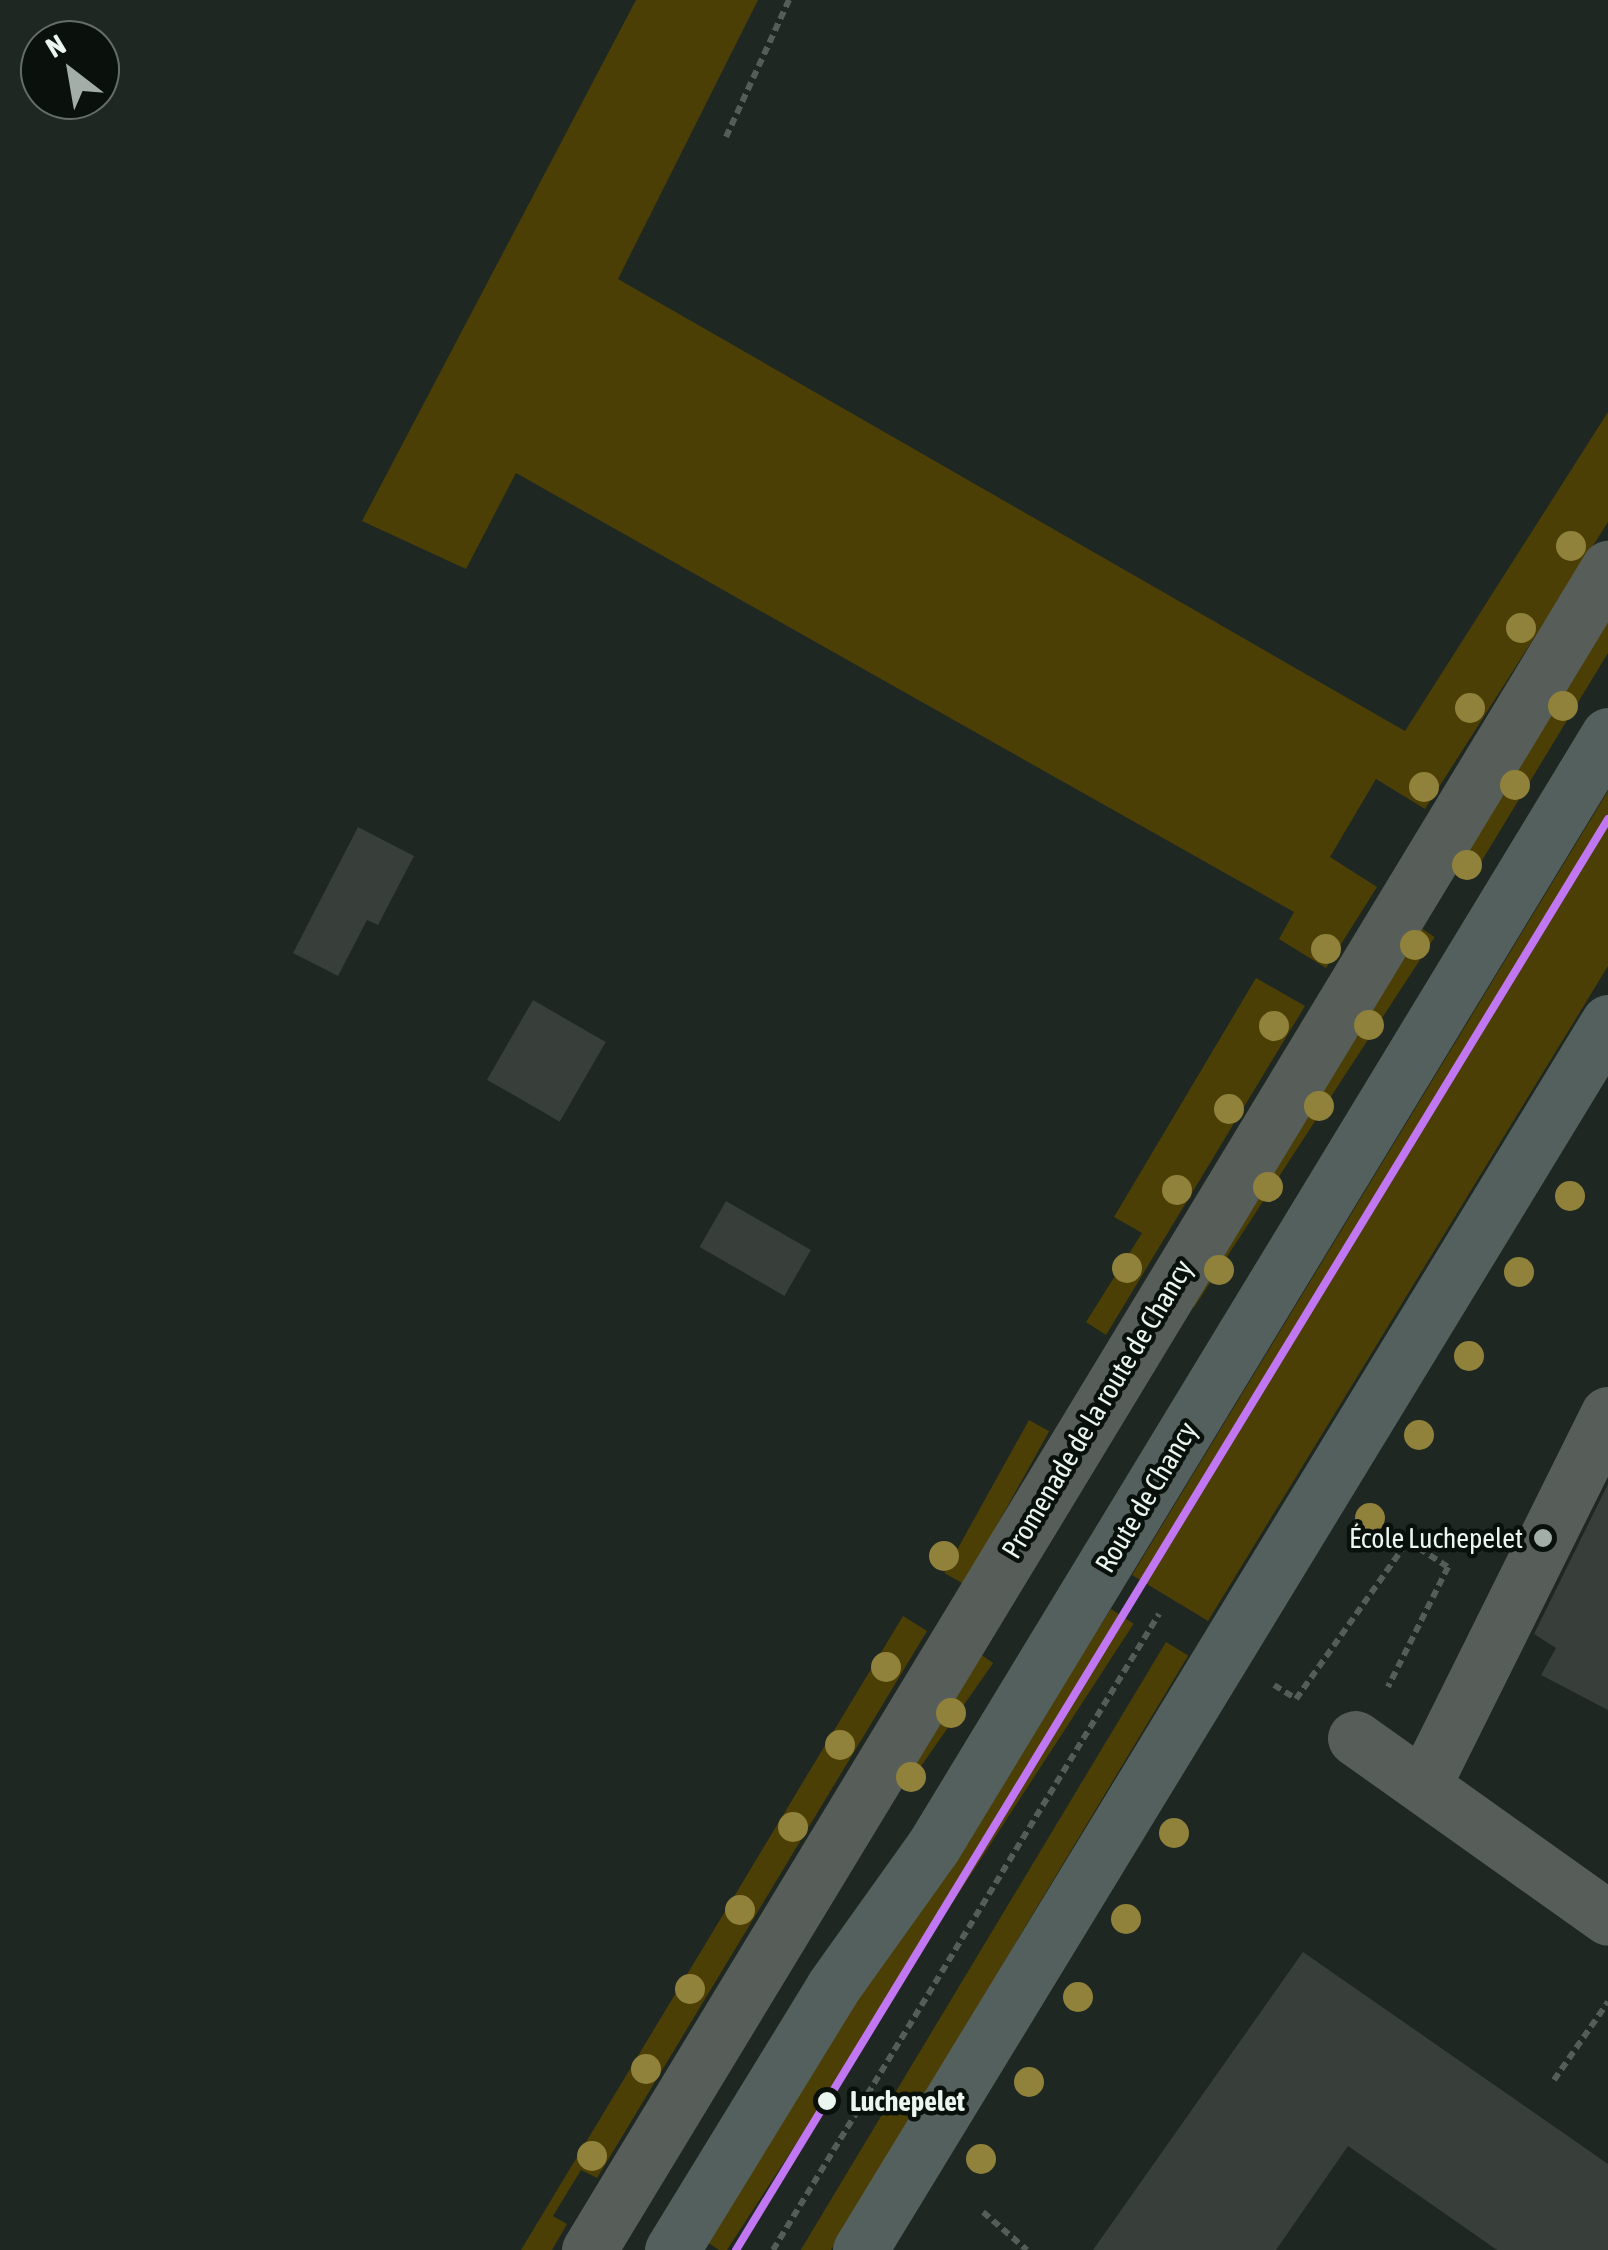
<!DOCTYPE html>
<meta charset="utf-8">
<style>
body{margin:0}
#map{position:relative;width:1608px;height:2250px;overflow:hidden;background:#1e2722;font-family:"Asap Condensed",sans-serif}
div>[style]{position:absolute}
.green>*{inset:0;background:#4c3f05;transform-origin:0 0}
.building>*{inset:0;background:#383e39;transform-origin:0 0}
.path>*{height:6px;margin-top:-3px;transform-origin:0;background:repeating-linear-gradient(90deg,#555d59 0 8px,transparent 0 13px)}
.minor>*{height:55px;margin:-27.5px;padding:0 27.5px;transform-origin:27.5px;border-radius:27.5px;background:#575e5a}
.major>*{height:55px;margin:-27.5px;padding:0 27.5px;transform-origin:27.5px;border-radius:27.5px;background:#53605d}
.tram-1>*{height:8px;margin:-4px;padding:0 4px;transform-origin:4px;border-radius:4px;background:#c176f2}
.trees>*{width:30px;height:30px;margin:-15px;border-radius:50%;background:#91823b}
.dots>*{width:28px;height:28px;translate:-50% -50%;box-sizing:border-box;border:5px solid #0a110d;border-radius:50%}
span{translate:-50% -50%;white-space:nowrap;text-align:center;line-height:1.15;-webkit-text-stroke:9px #0a110d;paint-order:stroke}
.street-label{font-size:28px;color:#ebf6f0}
.poi-label{font-size:28px;color:#ebf6f0}
.right{translate:-100% -50%;text-align:right}
.stop-label{font-size:28px;color:#ebf6f0;font-weight:700}
.left{translate:0 -50%;text-align:left}
.north{position:absolute;left:20px;top:20px;width:100px;height:100px;box-sizing:border-box;background:#0a110d;border:2px solid #646d68;border-radius:50%;rotate:329deg;font-size:28px;font-weight:700;line-height:40px;text-align:center;color:#ebf6f0}
.north::after{content:'';display:block;margin:auto;width:35px;height:45px;background:#a3aea8;clip-path:polygon(50% 0,100% 100%,50% 72%,0 100%)}
</style>
<div id="map">
<div class="green">
<div style="clip-path:polygon(636px 0,758px 0,618px 279px,1405px 731px,1608px 412px,1608px 522px,1425px 809px,1376px 779px,1330px 857px,1377px 887px,1326px 968px,1279px 939px,1294px 912px,516px 473px,466px 569px,362px 521px)"></div>
<div style="clip-path:polygon(1608px 614px,1608px 653px,1470px 880px,1453px 867px)"></div>
<div style="clip-path:polygon(1608px 791px,1608px 966px,1208px 1621px,1132px 1575px)"></div>
<div style="left:1418px;top:926px;width:20px;height:442px;rotate:33deg"></div>
<div style="clip-path:polygon(1256px 978px,1305px 1006px,1106px 1335px,1086px 1322px,1142px 1233px,1114px 1217px)"></div>
<div style="left:1029px;top:1420px;width:23px;height:175px;rotate:29deg"></div>
<div style="left:1111px;top:1609px;width:27px;height:751px;rotate:33deg"></div>
<div style="clip-path:polygon(903px 1616px,927px 1631px,597px 2178px,581px 2170px,553px 2216px,567px 2224px,552px 2250px,521px 2250px)"></div>
<div style="left:1166px;top:1642px;width:26px;height:713px;rotate:31deg"></div>
<div style="left:976px;top:1651px;width:21px;height:155px;rotate:35deg"></div>
</div>
<div class="building">
<div style="clip-path:polygon(358px 827px,414px 856px,378px 925px,367px 920px,338px 976px,293px 953px)"></div>
<div style="left:533px;top:1000px;width:84px;height:92px;rotate:30deg"></div>
<div style="left:726px;top:1201px;width:98px;height:53px;rotate:30deg"></div>
<div style="clip-path:polygon(1608px 1484px,1608px 1710px,1541px 1675px,1556px 1648px,1534px 1634px)"></div>
<div style="clip-path:polygon(1303px 1952px,1608px 2164px,1608px 2250px,1497px 2250px,1348px 2146px,1276px 2250px,1093px 2250px)"></div>
</div>
<div class="path">
<div style="left:726px;top:137px;width:151px;rotate:-65.3deg"></div>
<div style="left:1274px;top:1685px;width:26px;rotate:32deg"></div>
<div style="left:1296px;top:1699px;width:194px;rotate:-54.7deg"></div>
<div style="left:1408px;top:1541px;width:48px;rotate:33deg"></div>
<div style="left:1448px;top:1567px;width:134px;rotate:116.6deg"></div>
<div style="left:1554px;top:2080px;width:95px;rotate:-55.3deg"></div>
<div style="left:983px;top:2212px;width:58px;rotate:40.8deg"></div>
<div style="left:773px;top:2250px;width:744px;rotate:-58.75deg"></div>
</div>
<div class="minor">
<div style="left:1355px;top:1738px;width:310px;rotate:35.4deg"></div>
<div style="left:1424px;top:1784px;width:413px;rotate:-63.6deg"></div>
<div style="left:589px;top:2250px;width:1967px;rotate:-58.79deg"></div>
</div>
<div class="major">
<div style="left:672px;top:2250px;width:308px;rotate:-58.5deg"></div>
<div style="left:833px;top:1987px;width:172px;rotate:-54.5deg"></div>
<div style="left:933px;top:1847px;width:1301px;rotate:-58.74deg"></div>
<div style="left:860px;top:2250px;width:1438px;rotate:-58.65deg"></div>
</div>
<div class="tram-1">
<div style="left:736px;top:2250px;width:1676px;rotate:-58.64deg"></div>
</div>
<div class="trees">
<div style="left:1571px;top:546px"></div>
<div style="left:1521px;top:628px"></div>
<div style="left:1563px;top:706px"></div>
<div style="left:1470px;top:708px"></div>
<div style="left:1515px;top:785px"></div>
<div style="left:1424px;top:787px"></div>
<div style="left:1467px;top:865px"></div>
<div style="left:1415px;top:945px"></div>
<div style="left:1326px;top:949px"></div>
<div style="left:1369px;top:1025px"></div>
<div style="left:1274px;top:1026px"></div>
<div style="left:1319px;top:1106px"></div>
<div style="left:1229px;top:1109px"></div>
<div style="left:1268px;top:1187px"></div>
<div style="left:1177px;top:1190px"></div>
<div style="left:1570px;top:1196px"></div>
<div style="left:1127px;top:1268px"></div>
<div style="left:1219px;top:1270px"></div>
<div style="left:1519px;top:1272px"></div>
<div style="left:1469px;top:1356px"></div>
<div style="left:1419px;top:1435px"></div>
<div style="left:1370px;top:1518px"></div>
<div style="left:944px;top:1556px"></div>
<div style="left:886px;top:1667px"></div>
<div style="left:951px;top:1713px"></div>
<div style="left:840px;top:1745px"></div>
<div style="left:911px;top:1777px"></div>
<div style="left:793px;top:1827px"></div>
<div style="left:1174px;top:1833px"></div>
<div style="left:740px;top:1910px"></div>
<div style="left:1126px;top:1919px"></div>
<div style="left:690px;top:1989px"></div>
<div style="left:1078px;top:1997px"></div>
<div style="left:646px;top:2069px"></div>
<div style="left:1029px;top:2082px"></div>
<div style="left:592px;top:2156px"></div>
<div style="left:981px;top:2159px"></div>
</div>
<div class="dots">
<div style="left:1543px;top:1538px;background:#a3aea8"></div>
<div style="left:827px;top:2101px;background:#ebf6f0"></div>
</div>
<div class="street-label">
<span style="left:1097px;top:1409px;rotate:-59deg">Promenade de la route de Chancy</span>
<span style="left:1146px;top:1497px;rotate:-59deg">Route de Chancy</span>
</div>
<div class="poi-label">
<span class="right" style="left:1523px;top:1538px">École Luchepelet</span>
</div>
<div class="stop-label">
<span class="left" style="left:850px;top:2101px">Luchepelet</span>
</div>
<div class="north">N</div>
</div>
